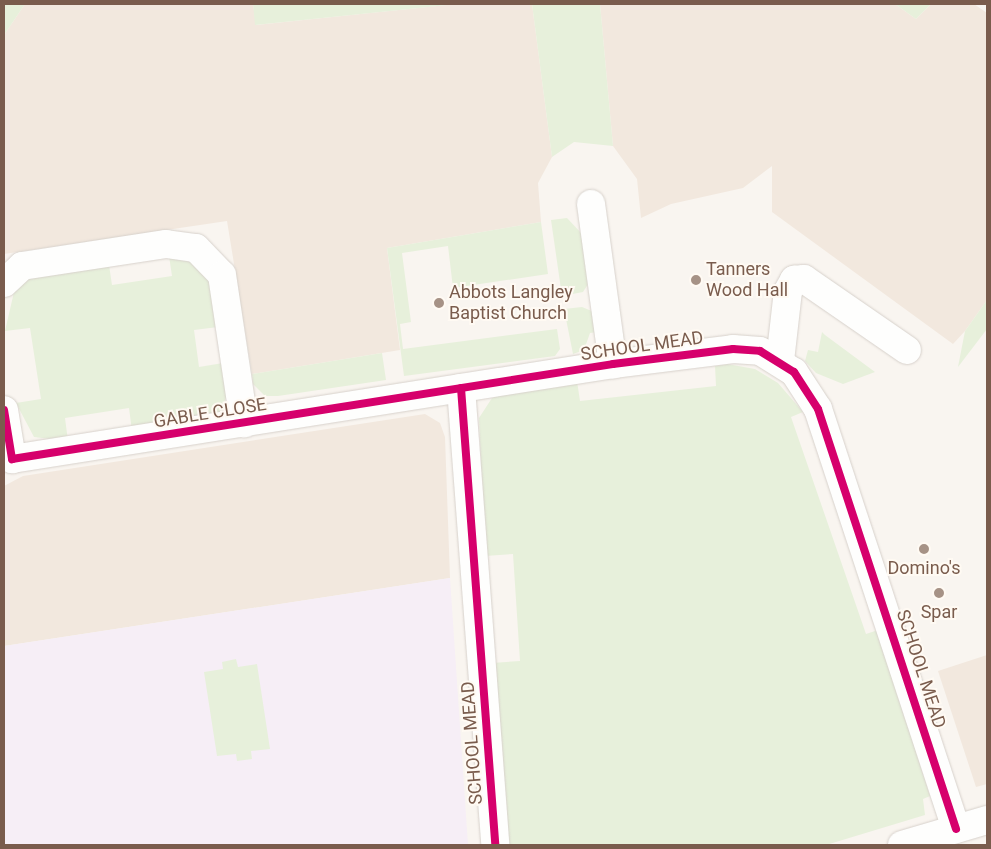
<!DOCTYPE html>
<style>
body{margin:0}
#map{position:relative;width:991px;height:849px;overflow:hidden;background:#f9f5f0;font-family:Roboto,sans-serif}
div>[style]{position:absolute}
.residential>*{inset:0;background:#f2e8de}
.education>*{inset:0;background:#f6eef6}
.green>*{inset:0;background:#e7f0db}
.roads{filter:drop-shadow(0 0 1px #d7d1cb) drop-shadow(0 0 1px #d7d1cb)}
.minor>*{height:28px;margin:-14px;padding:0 14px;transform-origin:14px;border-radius:14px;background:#fefefd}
.cycleway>*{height:8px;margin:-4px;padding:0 4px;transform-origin:4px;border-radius:4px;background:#d6006c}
.dots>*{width:14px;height:14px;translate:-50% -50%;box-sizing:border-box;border:2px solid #fffaf3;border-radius:50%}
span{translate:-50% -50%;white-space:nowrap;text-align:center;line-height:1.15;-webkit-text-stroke:4px #fffaf3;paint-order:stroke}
.poi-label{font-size:18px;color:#7a5c4d}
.left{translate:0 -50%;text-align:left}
.street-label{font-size:18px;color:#7a5c4d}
.frame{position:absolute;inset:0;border:5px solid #7a5c4d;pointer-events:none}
</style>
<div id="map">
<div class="residential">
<div style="clip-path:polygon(25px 4px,253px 4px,256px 25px,456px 4px,532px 4px,552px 157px,538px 183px,541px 222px,387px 248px,400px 350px,252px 374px,227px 221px,4px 254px,4px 35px)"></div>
<div style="clip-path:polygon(600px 4px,895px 4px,916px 19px,931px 4px,974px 4px,987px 13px,987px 300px,965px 331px,953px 344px,772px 212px,772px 166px,743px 188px,671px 204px,641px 218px,637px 179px,613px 146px)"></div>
<div style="clip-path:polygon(425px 414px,440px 423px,445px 437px,450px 578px,4px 646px,4px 486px,23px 476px)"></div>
<div style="clip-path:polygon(987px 655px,987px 784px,976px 787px,938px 671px)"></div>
</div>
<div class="education">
<div style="clip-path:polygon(450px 578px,468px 845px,4px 845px,4px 646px)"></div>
</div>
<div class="green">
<div style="clip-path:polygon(4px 4px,25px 4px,4px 35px)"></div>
<div style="clip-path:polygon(253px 4px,457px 4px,255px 25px)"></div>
<div style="clip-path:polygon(532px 4px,600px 4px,613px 146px,574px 142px,552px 157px)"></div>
<div style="clip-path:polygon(895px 4px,931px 4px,916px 19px)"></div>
<div style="clip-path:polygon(567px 218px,583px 235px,590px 281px,583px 292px,562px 296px,551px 220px)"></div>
<div style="clip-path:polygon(541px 222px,548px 274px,453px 288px,448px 246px,402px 253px,411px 322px,400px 324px,403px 349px,557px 329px,560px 349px,555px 356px,404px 376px,387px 248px)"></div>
<div style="clip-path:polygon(169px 256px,197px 264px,213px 281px,218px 327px,194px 330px,199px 367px,223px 363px,228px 391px,221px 412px,212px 419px,132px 431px,129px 408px,65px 418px,68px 441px,34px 437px,16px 403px,41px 399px,30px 328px,5px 331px,14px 292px,28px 279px,109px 265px,112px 285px,172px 276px)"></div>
<div style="clip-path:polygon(987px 300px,987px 329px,958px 367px,965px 331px)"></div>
<div style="clip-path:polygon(582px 307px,594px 312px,597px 332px,590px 333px,584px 350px,573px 354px,564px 309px)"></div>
<div style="clip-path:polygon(822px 332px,825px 335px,875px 372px,843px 384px,816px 373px,805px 361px,808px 350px,818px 352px)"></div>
<div style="clip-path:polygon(382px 353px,386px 380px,278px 396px,265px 396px,253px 384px,252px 374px)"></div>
<div style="clip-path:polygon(727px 364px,755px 369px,778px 383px,803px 412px,791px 417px,866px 634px,878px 630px,930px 796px,923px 799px,925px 815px,826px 845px,503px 845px,492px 663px,520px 661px,513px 554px,485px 556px,479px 418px,492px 398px,505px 392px,577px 381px,580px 401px,716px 386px,715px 366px)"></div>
<div style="clip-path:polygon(236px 659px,238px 667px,257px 664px,270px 749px,251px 751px,252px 759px,237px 761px,236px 754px,217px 756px,204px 672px,223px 669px,222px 662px)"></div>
</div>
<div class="roads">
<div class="minor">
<div style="left:591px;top:204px;width:162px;rotate:82.2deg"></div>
<div style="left:4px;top:283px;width:25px;rotate:-43deg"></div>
<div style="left:22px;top:266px;width:146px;rotate:-8.7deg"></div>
<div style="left:166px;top:244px;width:30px;rotate:8deg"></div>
<div style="left:196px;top:248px;width:37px;rotate:46deg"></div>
<div style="left:222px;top:275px;width:150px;rotate:81.5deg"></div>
<div style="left:780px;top:361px;width:70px;rotate:-83.5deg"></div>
<div style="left:788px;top:291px;width:13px;rotate:-61deg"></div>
<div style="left:794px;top:280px;width:10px;rotate:-6deg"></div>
<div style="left:804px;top:279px;width:125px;rotate:34.6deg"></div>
<div style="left:461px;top:388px;width:458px;rotate:85.7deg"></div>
<div style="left:4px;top:410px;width:50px;rotate:80.7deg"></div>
<div style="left:12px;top:459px;width:608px;rotate:-8.98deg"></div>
<div style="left:613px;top:364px;width:121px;rotate:-7.1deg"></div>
<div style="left:733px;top:349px;width:27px;rotate:4deg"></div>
<div style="left:760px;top:351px;width:40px;rotate:32deg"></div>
<div style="left:794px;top:372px;width:44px;rotate:57deg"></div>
<div style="left:818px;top:409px;width:442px;rotate:71.8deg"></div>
<div style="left:902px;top:845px;width:89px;rotate:-16.4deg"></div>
</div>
</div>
<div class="cycleway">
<div style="left:461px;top:388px;width:458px;rotate:85.7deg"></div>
<div style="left:4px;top:410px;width:50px;rotate:80.7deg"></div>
<div style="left:12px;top:459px;width:608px;rotate:-8.98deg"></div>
<div style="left:613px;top:364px;width:121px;rotate:-7.1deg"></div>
<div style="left:733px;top:349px;width:27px;rotate:4deg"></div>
<div style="left:760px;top:351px;width:40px;rotate:32deg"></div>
<div style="left:794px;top:372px;width:44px;rotate:57deg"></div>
<div style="left:818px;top:409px;width:442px;rotate:71.8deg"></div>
</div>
<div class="dots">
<div style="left:696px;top:280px;background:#a69286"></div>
<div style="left:439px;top:303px;background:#a69286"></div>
<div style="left:924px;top:549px;background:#a69286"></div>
<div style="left:939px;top:593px;background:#a69286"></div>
</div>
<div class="poi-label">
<span class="left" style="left:706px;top:280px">Tanners<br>Wood Hall</span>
<span class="left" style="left:449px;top:303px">Abbots Langley<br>Baptist Church</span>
<span style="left:924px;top:568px">Domino's</span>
<span style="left:939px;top:612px">Spar</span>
</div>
<div class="street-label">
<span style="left:642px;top:346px;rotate:-8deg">SCHOOL MEAD</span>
<span style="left:210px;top:413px;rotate:-9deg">GABLE CLOSE</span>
<span style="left:921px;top:669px;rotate:72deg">SCHOOL MEAD</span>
<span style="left:472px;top:743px;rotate:-94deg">SCHOOL MEAD</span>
</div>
<div class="frame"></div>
</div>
